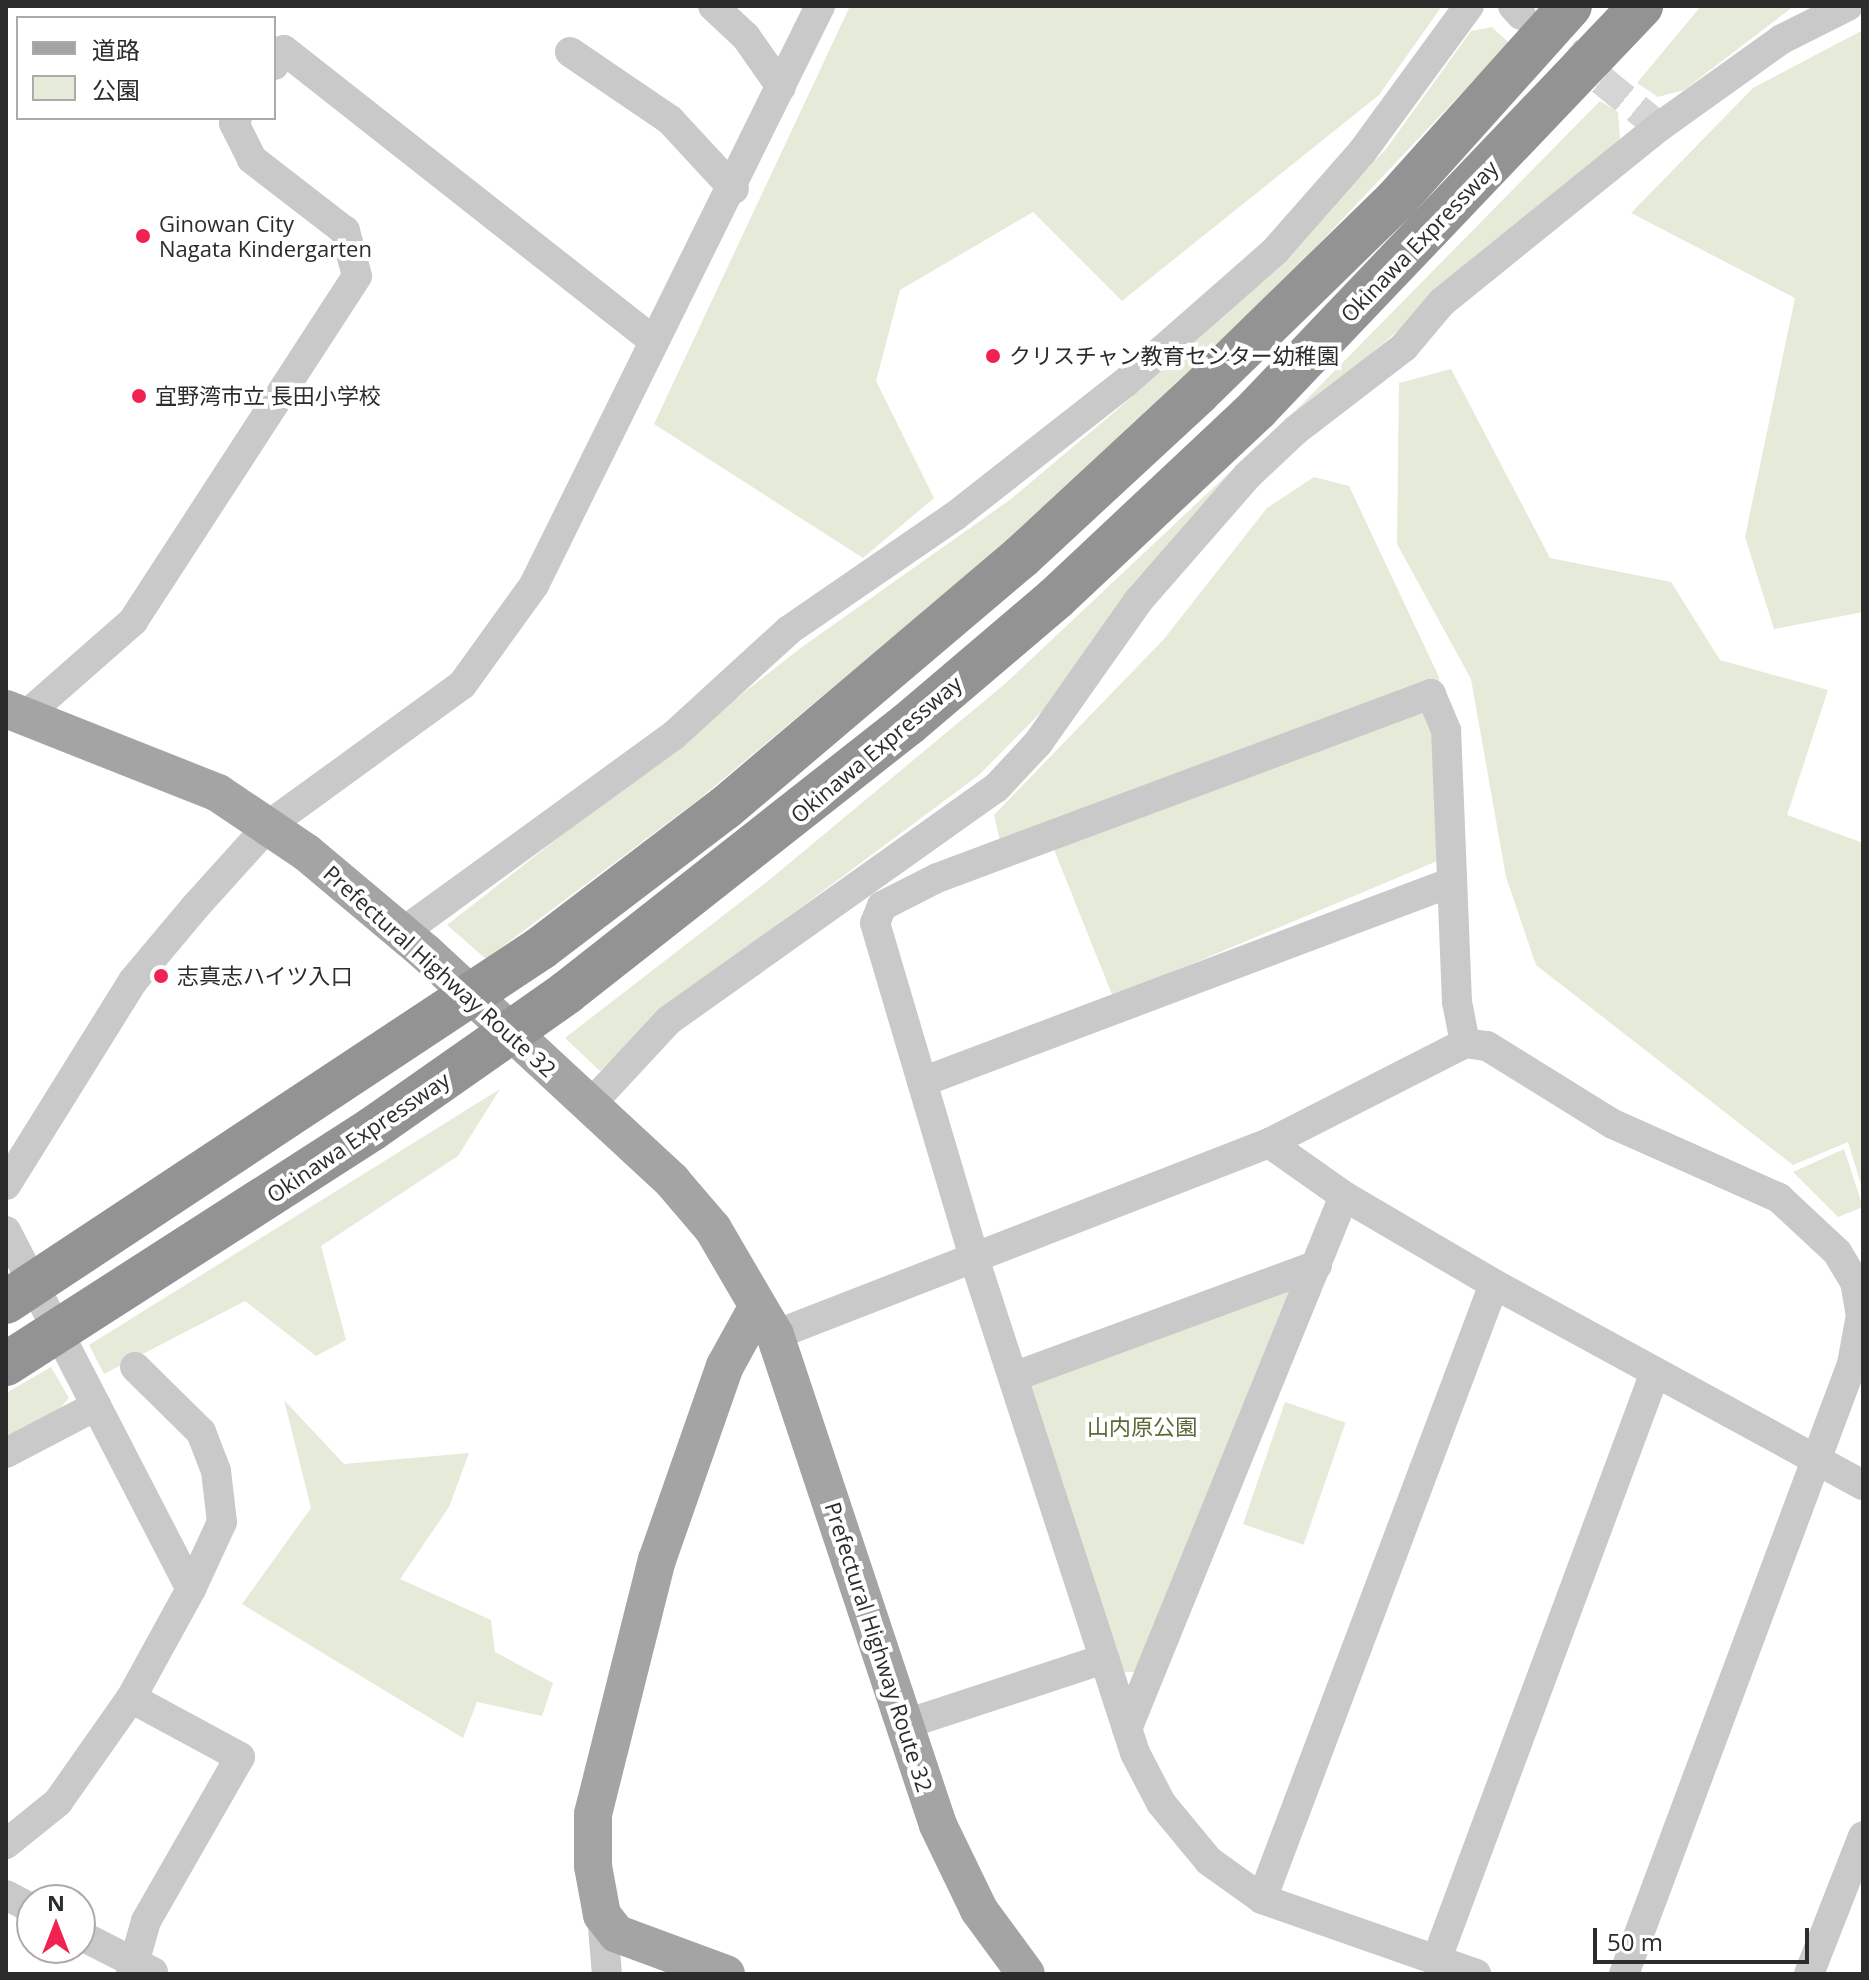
<!DOCTYPE html>
<meta charset="utf-8">
<style>
body{margin:0}
#map{position:relative;width:1869px;height:1980px;overflow:hidden;background:#fff;font-family:"Open Sans","Noto Sans JP",sans-serif}
div>[style]{position:absolute}
.green>*{inset:0;background:#e5ebd8;transform-origin:0 0}
.minor-tunnel>*{height:30px;margin-top:-15px;transform-origin:0;background:repeating-linear-gradient(90deg,#d5d5d5 0 30px,transparent 0 45px)}
.minor>*{height:30px;margin:-15px;padding:0 15px;transform-origin:15px;border-radius:15px;background:#c9c9c9}
.major>*{height:38px;margin:-19px;padding:0 19px;transform-origin:19px;border-radius:19px;background:#a4a4a4}
.highway>*{height:44px;margin:-22px;padding:0 22px;transform-origin:22px;border-radius:22px;background:#939393}
.dots>*{width:22px;height:22px;translate:-50% -50%;box-sizing:border-box;border:4px solid #fff;border-radius:50%}
span{translate:-50% -50%;white-space:nowrap;text-align:center;line-height:1.15;-webkit-text-stroke:8px #fff;paint-order:stroke}
.poi-label{font-size:22px;color:#2c2c2c}
.left{translate:0 -50%;text-align:left}
.street-label{font-size:22px;color:#2c2c2c}
.park-label{font-size:22px;color:#576a37}
.frame{position:absolute;inset:0;border:8px solid #2c2c2c;pointer-events:none}
.legend{position:absolute;left:16px;top:16px;width:260px;height:104px;box-sizing:border-box;background:#fff;border:2px solid #ababab;margin:0;padding:10px 14px;list-style:none;font-size:24px;color:#2c2c2c}
.legend li{display:flex;align-items:center;gap:16px;height:40px}
.legend b{width:40px;border:2px solid #ababab}
.north{position:absolute;left:16px;top:1884px;width:80px;height:80px;box-sizing:border-box;background:#fff;border:2px solid #ababab;border-radius:50%;rotate:0deg;font-size:22px;font-weight:700;line-height:32px;text-align:center;color:#2c2c2c}
.north::after{content:'';display:block;margin:auto;width:28px;height:36px;background:#ef2251;clip-path:polygon(50% 0,100% 100%,50% 72%,0 100%)}
.scale{position:absolute;left:1593px;top:1928px;width:216px;height:36px;box-sizing:border-box;border:4px solid #2c2c2c;border-top:0;padding-left:10px;font-size:24px;line-height:28px;white-space:nowrap;color:#2c2c2c;-webkit-text-stroke:6px #fff;paint-order:stroke}
</style>
<div id="map">
<div class="green">
<div style="clip-path:polygon(850px 6px,1442px 6px,1379px 95px,1122px 301px,1033px 212px,900px 290px,876px 381px,934px 498px,863px 558px,654px 424px)"></div>
<div style="clip-path:polygon(1701px 6px,1794px 6px,1684px 90px,1658px 97px,1637px 83px)"></div>
<div style="clip-path:polygon(1492px 27px,1509px 43px,1209px 360px,1037px 517px,698px 800px,486px 959px,447px 925px,802px 647px,1011px 499px,1118px 409px,1262px 279px,1386px 149px,1471px 31px)"></div>
<div style="clip-path:polygon(1863px 30px,1863px 612px,1774px 629px,1745px 537px,1795px 298px,1631px 213px,1753px 88px)"></div>
<div style="clip-path:polygon(1600px 101px,1618px 112px,1620px 139px,1612px 151px,1374px 351px,1221px 491px,1053px 700px,979px 775px,676px 1000px,600px 1071px,565px 1038px,768px 881px,1006px 683px,1300px 406px)"></div>
<div style="clip-path:polygon(1451px 369px,1550px 558px,1671px 582px,1720px 660px,1828px 690px,1787px 815px,1863px 843px,1863px 1191px,1848px 1142px,1793px 1165px,1536px 965px,1506px 877px,1471px 679px,1397px 544px,1399px 383px)"></div>
<div style="clip-path:polygon(1314px 477px,1349px 486px,1439px 677px,1442px 859px,1113px 997px,1047px 832px,1001px 845px,994px 815px,1164px 639px,1267px 508px)"></div>
<div style="clip-path:polygon(500px 1089px,458px 1156px,321px 1246px,346px 1340px,316px 1356px,245px 1301px,104px 1374px,89px 1345px)"></div>
<div style="clip-path:polygon(1844px 1149px,1863px 1207px,1838px 1217px,1793px 1172px)"></div>
<div style="clip-path:polygon(1317px 1265px,1139px 1672px,1123px 1672px,1023px 1370px)"></div>
<div style="clip-path:polygon(51px 1367px,69px 1398px,53px 1416px,6px 1438px,6px 1393px)"></div>
<div style="clip-path:polygon(284px 1400px,344px 1464px,469px 1453px,449px 1507px,400px 1579px,491px 1620px,495px 1652px,553px 1683px,542px 1716px,477px 1702px,463px 1738px,242px 1604px,311px 1508px)"></div>
<div style="left:1285px;top:1402px;width:64px;height:129px;rotate:19deg"></div>
</div>
<div class="minor-tunnel">
<div style="left:1532px;top:23px;width:164px;rotate:39.3deg"></div>
</div>
<div class="minor">
<div style="left:713px;top:6px;width:45px;rotate:43.2deg"></div>
<div style="left:746px;top:37px;width:61px;rotate:55deg"></div>
<div style="left:1513px;top:6px;width:12px;rotate:48deg"></div>
<div style="left:570px;top:52px;width:121px;rotate:34.2deg"></div>
<div style="left:670px;top:120px;width:94px;rotate:47.2deg"></div>
<div style="left:274px;top:65px;width:18px;rotate:-56deg"></div>
<div style="left:284px;top:50px;width:471px;rotate:38.2deg"></div>
<div style="left:25px;top:716px;width:144px;rotate:-41.3deg"></div>
<div style="left:133px;top:621px;width:411px;rotate:-57deg"></div>
<div style="left:357px;top:276px;width:47px;rotate:-104.9deg"></div>
<div style="left:345px;top:231px;width:118px;rotate:-142.3deg"></div>
<div style="left:252px;top:159px;width:40px;rotate:-116.6deg"></div>
<div style="left:234px;top:123px;width:6px;rotate:-59deg"></div>
<div style="left:403px;top:932px;width:334px;rotate:-36deg"></div>
<div style="left:673px;top:736px;width:157px;rotate:-42.4deg"></div>
<div style="left:789px;top:630px;width:201px;rotate:-34.5deg"></div>
<div style="left:955px;top:516px;width:217px;rotate:-38.1deg"></div>
<div style="left:1126px;top:382px;width:198px;rotate:-41.3deg"></div>
<div style="left:1275px;top:251px;width:132px;rotate:-48.7deg"></div>
<div style="left:1362px;top:152px;width:181px;rotate:-53.8deg"></div>
<div style="left:1465px;top:1043px;width:42px;rotate:-101deg"></div>
<div style="left:1457px;top:1002px;width:272px;rotate:-92.3deg"></div>
<div style="left:1446px;top:730px;width:39px;rotate:-113deg"></div>
<div style="left:1431px;top:694px;width:527px;rotate:159.57deg"></div>
<div style="left:937px;top:878px;width:62px;rotate:153deg"></div>
<div style="left:882px;top:906px;width:18px;rotate:112deg"></div>
<div style="left:875px;top:923px;width:349px;rotate:73.5deg"></div>
<div style="left:974px;top:1258px;width:521px;rotate:71.98deg"></div>
<div style="left:1135px;top:1753px;width:56px;rotate:62.5deg"></div>
<div style="left:1161px;top:1803px;width:75px;rotate:50.4deg"></div>
<div style="left:1209px;top:1861px;width:65px;rotate:35.6deg"></div>
<div style="left:1262px;top:1899px;width:227px;rotate:19.3deg"></div>
<div style="left:922px;top:1082px;width:566px;rotate:-20.67deg"></div>
<div style="left:589px;top:1106px;width:117px;rotate:-47.1deg"></div>
<div style="left:669px;top:1020px;width:401px;rotate:-35.4deg"></div>
<div style="left:996px;top:788px;width:62px;rotate:-47deg"></div>
<div style="left:1038px;top:743px;width:175px;rotate:-54.8deg"></div>
<div style="left:1139px;top:600px;width:164px;rotate:-48.9deg"></div>
<div style="left:1247px;top:476px;width:67px;rotate:-43.2deg"></div>
<div style="left:1296px;top:430px;width:136px;rotate:-37.5deg"></div>
<div style="left:1404px;top:347px;width:59px;rotate:-49.8deg"></div>
<div style="left:1442px;top:302px;width:279px;rotate:-38.9deg"></div>
<div style="left:1659px;top:127px;width:151px;rotate:-35.6deg"></div>
<div style="left:1782px;top:39px;width:74px;rotate:-26.6deg"></div>
<div style="left:1269px;top:1143px;width:92px;rotate:35.2deg"></div>
<div style="left:1344px;top:1196px;width:174px;rotate:30.4deg"></div>
<div style="left:1494px;top:1284px;width:420px;rotate:28.6deg"></div>
<div style="left:6px;top:1185px;width:240px;rotate:-58.1deg"></div>
<div style="left:133px;top:981px;width:97px;rotate:-50deg"></div>
<div style="left:195px;top:907px;width:110px;rotate:-47.9deg"></div>
<div style="left:269px;top:825px;width:238px;rotate:-36deg"></div>
<div style="left:462px;top:685px;width:123px;rotate:-54.2deg"></div>
<div style="left:534px;top:585px;width:646px;rotate:-63.71deg"></div>
<div style="left:6px;top:1231px;width:403px;rotate:62.7deg"></div>
<div style="left:191px;top:1589px;width:124px;rotate:118.8deg"></div>
<div style="left:131px;top:1698px;width:127px;rotate:125.1deg"></div>
<div style="left:58px;top:1802px;width:67px;rotate:141.1deg"></div>
<div style="left:775px;top:1335px;width:530px;rotate:-21.24deg"></div>
<div style="left:1269px;top:1143px;width:220px;rotate:-27deg"></div>
<div style="left:1465px;top:1043px;width:22px;rotate:8deg"></div>
<div style="left:1487px;top:1046px;width:148px;rotate:31.8deg"></div>
<div style="left:1613px;top:1124px;width:182px;rotate:24deg"></div>
<div style="left:1779px;top:1198px;width:79px;rotate:43deg"></div>
<div style="left:1837px;top:1252px;width:35px;rotate:59deg"></div>
<div style="left:1855px;top:1282px;width:34px;rotate:80deg"></div>
<div style="left:1861px;top:1315px;width:50px;rotate:100.4deg"></div>
<div style="left:1852px;top:1364px;width:651px;rotate:110.49deg"></div>
<div style="left:135px;top:1367px;width:93px;rotate:44.6deg"></div>
<div style="left:201px;top:1432px;width:42px;rotate:69deg"></div>
<div style="left:216px;top:1471px;width:51px;rotate:83.3deg"></div>
<div style="left:222px;top:1522px;width:74px;rotate:114.8deg"></div>
<div style="left:1013px;top:1377px;width:324px;rotate:-20.2deg"></div>
<div style="left:6px;top:1453px;width:102px;rotate:-27.6deg"></div>
<div style="left:903px;top:1725px;width:212px;rotate:-18.2deg"></div>
<div style="left:1127px;top:1729px;width:575px;rotate:-67.85deg"></div>
<div style="left:6px;top:1895px;width:30px;rotate:28deg"></div>
<div style="left:1262px;top:1899px;width:657px;rotate:-69.33deg"></div>
<div style="left:602px;top:1915px;width:59px;rotate:85.2deg"></div>
<div style="left:80px;top:1935px;width:82px;rotate:26.9deg"></div>
<div style="left:1436px;top:1961px;width:625px;rotate:-69.59deg"></div>
<div style="left:131px;top:1974px;width:55px;rotate:-74.2deg"></div>
<div style="left:146px;top:1921px;width:189px;rotate:-60.2deg"></div>
<div style="left:240px;top:1757px;width:124px;rotate:-151.6deg"></div>
<div style="left:1809px;top:1974px;width:148px;rotate:-68.6deg"></div>
</div>
<div class="major">
<div style="left:6px;top:709px;width:228px;rotate:21.6deg"></div>
<div style="left:218px;top:793px;width:107px;rotate:34deg"></div>
<div style="left:307px;top:853px;width:154px;rotate:40deg"></div>
<div style="left:425px;top:952px;width:337px;rotate:42.8deg"></div>
<div style="left:672px;top:1181px;width:63px;rotate:49.5deg"></div>
<div style="left:713px;top:1229px;width:123px;rotate:59.7deg"></div>
<div style="left:775px;top:1335px;width:516px;rotate:71.6deg"></div>
<div style="left:938px;top:1825px;width:94px;rotate:64.2deg"></div>
<div style="left:979px;top:1910px;width:79px;rotate:53.7deg"></div>
<div style="left:726px;top:1974px;width:116px;rotate:-159.8deg"></div>
<div style="left:617px;top:1934px;width:24px;rotate:-128deg"></div>
<div style="left:602px;top:1915px;width:50px;rotate:-100.4deg"></div>
<div style="left:593px;top:1866px;width:52px;rotate:-90deg"></div>
<div style="left:593px;top:1814px;width:262px;rotate:-75.9deg"></div>
<div style="left:657px;top:1560px;width:206px;rotate:-70.7deg"></div>
<div style="left:725px;top:1366px;width:68px;rotate:-61.2deg"></div>
</div>
<div class="highway">
<div style="left:6px;top:1302px;width:642px;rotate:-33.49deg"></div>
<div style="left:541px;top:948px;width:231px;rotate:-37.3deg"></div>
<div style="left:725px;top:808px;width:388px;rotate:-40.3deg"></div>
<div style="left:1021px;top:557px;width:241px;rotate:-42.8deg"></div>
<div style="left:1198px;top:393px;width:275px;rotate:-44.3deg"></div>
<div style="left:1395px;top:201px;width:262px;rotate:-48.1deg"></div>
<div style="left:6px;top:1364px;width:435px;rotate:-32.7deg"></div>
<div style="left:372px;top:1129px;width:237px;rotate:-35deg"></div>
<div style="left:566px;top:993px;width:435px;rotate:-38.2deg"></div>
<div style="left:908px;top:724px;width:194px;rotate:-40.4deg"></div>
<div style="left:1056px;top:598px;width:276px;rotate:-43.2deg"></div>
<div style="left:1257px;top:409px;width:557px;rotate:-46.38deg"></div>
</div>
<div class="dots">
<div style="left:143px;top:236px;background:#ef2251"></div>
<div style="left:993px;top:356px;background:#ef2251"></div>
<div style="left:139px;top:396px;background:#ef2251"></div>
<div style="left:161px;top:976px;background:#ef2251"></div>
</div>
<div class="poi-label">
<span class="left" style="left:159px;top:236px">Ginowan City<br>Nagata Kindergarten</span>
<span class="left" style="left:1009px;top:356px">クリスチャン教育センター幼稚園</span>
<span class="left" style="left:155px;top:396px">宜野湾市立 長田小学校</span>
<span class="left" style="left:177px;top:976px">志真志ハイツ入口</span>
</div>
<div class="street-label">
<span style="left:1419px;top:241px;rotate:-46deg">Okinawa Expressway</span>
<span style="left:876px;top:749px;rotate:-40deg">Okinawa Expressway</span>
<span style="left:440px;top:971px;rotate:42deg">Prefectural Highway Route 32</span>
<span style="left:358px;top:1137px;rotate:-34deg">Okinawa Expressway</span>
<span style="left:879px;top:1647px;rotate:72deg">Prefectural Highway Route 32</span>
</div>
<div class="park-label">
<span style="left:1142px;top:1427px">山内原公園</span>
</div>
<div class="frame"></div>
<ul class="legend">
<li><b style="height:10px;background:#a4a4a4"></b>道路</li>
<li><b style="height:22px;background:#e5ebd8"></b>公園</li>
</ul>
<div class="north">N</div>
<div class="scale">50 m</div>
</div>
